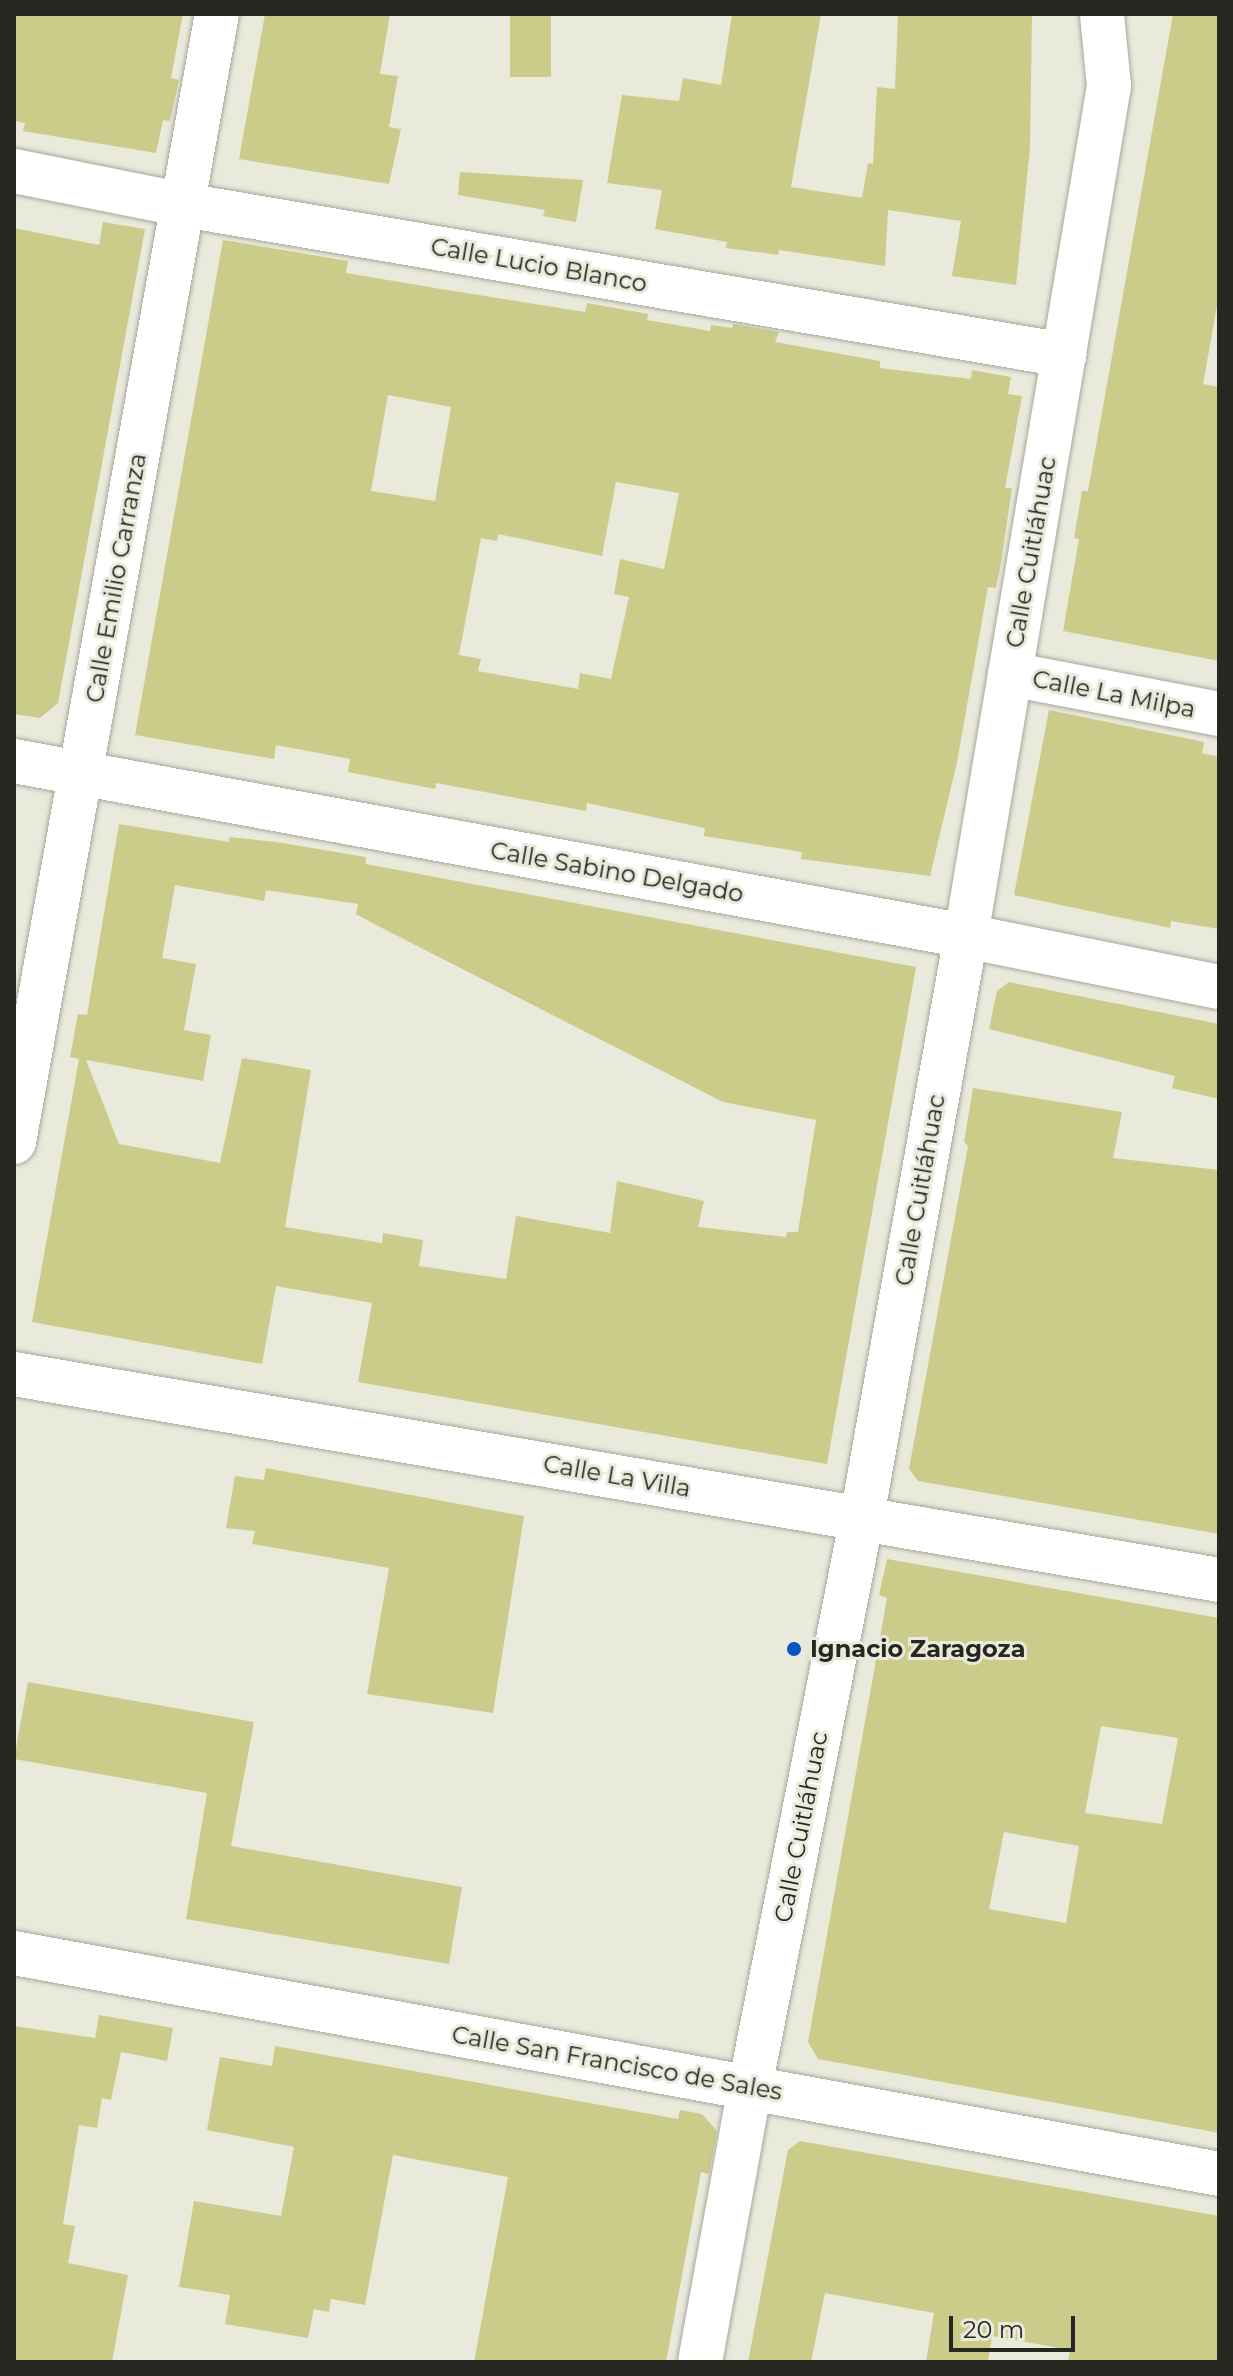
<!DOCTYPE html>
<meta charset="utf-8">
<style>
body{margin:0}
#map{position:relative;width:1233px;height:2376px;overflow:hidden;background:#e9eadc;font-family:Montserrat,sans-serif}
div>[style]{position:absolute}
.building>*{inset:0;background:#cbcc89;transform-origin:0 0}
.roads{filter:drop-shadow(0 0 2px #a7a89b) drop-shadow(0 0 2px #a7a89b)}
.minor>*{height:44px;margin:-22px;padding:0 22px;transform-origin:22px;border-radius:22px;background:#fff}
.dots>*{width:22px;height:22px;translate:-50% -50%;box-sizing:border-box;border:4px solid #e9eadc;border-radius:50%}
span{translate:-50% -50%;white-space:nowrap;text-align:center;line-height:1.15;-webkit-text-stroke:6px #e9eadc;paint-order:stroke}
.street-label{font-size:24px;color:#272722}
.poi-label{font-size:24px;color:#272722;font-weight:700}
.left{translate:0 -50%;text-align:left}
.frame{position:absolute;inset:0;border:16px solid #272722;pointer-events:none}
.scale{position:absolute;left:949px;top:2316px;width:126px;height:36px;box-sizing:border-box;border:4px solid #272722;border-top:0;padding-left:10px;font-size:24px;line-height:28px;white-space:nowrap;color:#272722;-webkit-text-stroke:6px #e9eadc;paint-order:stroke}
</style>
<div id="map">
<div class="building">
<div style="clip-path:polygon(14px 14px,183px 14px,171px 78px,179px 80px,170px 121px,163px 120px,156px 153px,23px 131px,25px 123px,14px 121px)"></div>
<div style="clip-path:polygon(265px 14px,390px 14px,380px 74px,398px 76px,389px 127px,401px 129px,389px 184px,239px 159px)"></div>
<div style="left:510px;top:14px;width:41px;height:63px"></div>
<div style="clip-path:polygon(732px 14px,821px 14px,791px 187px,862px 198px,868px 163px,873px 164px,877px 87px,895px 89px,898px 14px,1032px 14px,1030px 148px,1016px 285px,952px 276px,961px 221px,888px 210px,885px 266px,779px 250px,778px 255px,726px 248px,727px 242px,655px 229px,662px 190px,607px 183px,622px 95px,679px 101px,683px 78px,721px 85px)"></div>
<div style="clip-path:polygon(1173px 14px,1219px 14px,1219px 295px,1203px 384px,1219px 387px,1219px 661px,1063px 631px,1079px 539px,1074px 538px,1082px 491px,1088px 491px)"></div>
<div style="clip-path:polygon(460px 172px,583px 180px,576px 222px,543px 216px,545px 210px,458px 195px)"></div>
<div style="clip-path:polygon(103px 222px,145px 229px,58px 703px,40px 718px,14px 714px,14px 228px,99px 245px)"></div>
<div style="clip-path:polygon(evenodd,223px 240px,348px 261px,346px 273px,441px 289px,585px 312px,587px 303px,648px 314px,647px 320px,710px 331px,711px 325px,732px 328px,733px 324px,779px 332px,775px 342px,880px 361px,880px 368px,971px 379px,972px 370px,1011px 377px,1008px 394px,1022px 396px,1005px 488px,1012px 488px,1001px 563px,996px 588px,988px 587px,957px 762px,930px 876px,801px 859px,802px 852px,704px 836px,705px 828px,587px 803px,586px 811px,436px 783px,435px 789px,348px 772px,350px 759px,276px 745px,274px 759px,135px 735px,223px 240px,388px 395px,451px 407px,435px 501px,371px 491px,388px 395px,223px 240px,616px 482px,679px 493px,664px 569px,620px 559px,614px 594px,629px 597px,611px 679px,580px 673px,578px 689px,478px 671px,481px 659px,459px 655px,481px 538px,497px 541px,498px 534px,602px 556px,616px 482px)"></div>
<div style="clip-path:polygon(1049px 710px,1204px 742px,1202px 753px,1219px 757px,1219px 929px,1171px 921px,1170px 928px,1014px 895px)"></div>
<div style="clip-path:polygon(evenodd,119px 824px,229px 842px,229px 837px,276px 842px,366px 857px,366px 864px,916px 967px,827px 1464px,358px 1382px,372px 1303px,276px 1286px,262px 1364px,32px 1322px,79px 1059px,70px 1057px,78px 1014px,87px 1015px,119px 824px,175px 885px,264px 901px,266px 890px,358px 904px,356px 914px,378px 926px,723px 1102px,816px 1120px,798px 1232px,787px 1232px,786px 1237px,698px 1227px,704px 1201px,617px 1181px,610px 1233px,516px 1216px,506px 1279px,419px 1266px,423px 1240px,383px 1233px,382px 1243px,285px 1227px,311px 1070px,242px 1058px,220px 1163px,119px 1144px,86px 1060px,203px 1081px,211px 1035px,184px 1030px,196px 964px,162px 958px,175px 885px)"></div>
<div style="clip-path:polygon(1009px 982px,1219px 1024px,1219px 1099px,1172px 1088px,1175px 1076px,989px 1029px,997px 991px)"></div>
<div style="clip-path:polygon(973px 1088px,1122px 1112px,1113px 1158px,1219px 1170px,1219px 1534px,918px 1481px,909px 1469px,968px 1146px,964px 1142px)"></div>
<div style="clip-path:polygon(266px 1468px,524px 1516px,493px 1713px,367px 1694px,389px 1568px,252px 1544px,255px 1531px,226px 1528px,235px 1476px,264px 1480px)"></div>
<div style="clip-path:polygon(evenodd,887px 1559px,1219px 1618px,1219px 2133px,818px 2059px,808px 2042px,887px 1598px,879px 1595px,887px 1559px,1101px 1726px,1178px 1738px,1162px 1824px,1085px 1813px,1101px 1726px,887px 1559px,1004px 1832px,1079px 1846px,1066px 1923px,989px 1909px,1004px 1832px)"></div>
<div style="clip-path:polygon(28px 1682px,254px 1722px,231px 1846px,462px 1887px,449px 1964px,186px 1919px,207px 1793px,14px 1759px)"></div>
<div style="clip-path:polygon(99px 2015px,173px 2028px,167px 2061px,121px 2052px,111px 2100px,102px 2098px,97px 2128px,79px 2125px,63px 2224px,75px 2226px,68px 2263px,128px 2275px,112px 2362px,14px 2362px,14px 2026px,95px 2038px)"></div>
<div style="clip-path:polygon(275px 2046px,678px 2119px,680px 2110px,702px 2114px,717px 2131px,709px 2174px,701px 2172px,666px 2362px,474px 2362px,508px 2177px,393px 2155px,365px 2305px,331px 2299px,329px 2312px,314px 2309px,308px 2338px,225px 2324px,230px 2295px,179px 2287px,194px 2201px,281px 2216px,294px 2147px,207px 2130px,220px 2057px,272px 2066px)"></div>
<div style="clip-path:polygon(800px 2141px,1219px 2216px,1219px 2362px,1068px 2362px,1070px 2350px,992px 2336px,988px 2362px,926px 2362px,934px 2313px,825px 2293px,811px 2362px,748px 2362px,788px 2150px)"></div>
</div>
<div class="roads">
<div class="minor">
<div style="left:14px;top:171px;width:173px;rotate:11.3deg"></div>
<div style="left:184px;top:205px;width:893px;rotate:9.67deg"></div>
<div style="left:1010px;top:674px;width:213px;rotate:10.8deg"></div>
<div style="left:14px;top:761px;width:968px;rotate:10.42deg"></div>
<div style="left:966px;top:936px;width:258px;rotate:11.4deg"></div>
<div style="left:14px;top:1142px;width:1146px;rotate:-79.8deg"></div>
<div style="left:14px;top:1374px;width:1222px;rotate:9.7deg"></div>
<div style="left:14px;top:1953px;width:1225px;rotate:10.39deg"></div>
<div style="left:700px;top:2362px;width:280px;rotate:-79.7deg"></div>
<div style="left:750px;top:2087px;width:581px;rotate:-78.88deg"></div>
<div style="left:862px;top:1517px;width:590px;rotate:-79.85deg"></div>
<div style="left:966px;top:936px;width:862px;rotate:-80.45deg"></div>
<div style="left:1109px;top:86px;width:72px;rotate:-95.6deg"></div>
</div>
</div>
<div class="dots">
<div style="left:794px;top:1649px;background:#0355bf"></div>
</div>
<div class="street-label">
<span style="left:539px;top:265px;rotate:10deg">Calle Lucio Blanco</span>
<span style="left:1031px;top:552px;rotate:-80deg">Calle Cuitláhuac</span>
<span style="left:116px;top:578px;rotate:-80deg">Calle Emilio Carranza</span>
<span style="left:1114px;top:694px;rotate:11deg">Calle La Milpa</span>
<span style="left:617px;top:872px;rotate:10deg">Calle Sabino Delgado</span>
<span style="left:920px;top:1190px;rotate:-80deg">Calle Cuitláhuac</span>
<span style="left:617px;top:1476px;rotate:10deg">Calle La Villa</span>
<span style="left:801px;top:1827px;rotate:-79deg">Calle Cuitláhuac</span>
<span style="left:617px;top:2063px;rotate:10deg">Calle San Francisco de Sales</span>
</div>
<div class="poi-label">
<span class="left" style="left:810px;top:1649px">Ignacio Zaragoza</span>
</div>
<div class="frame"></div>
<div class="scale">20 m</div>
</div>
